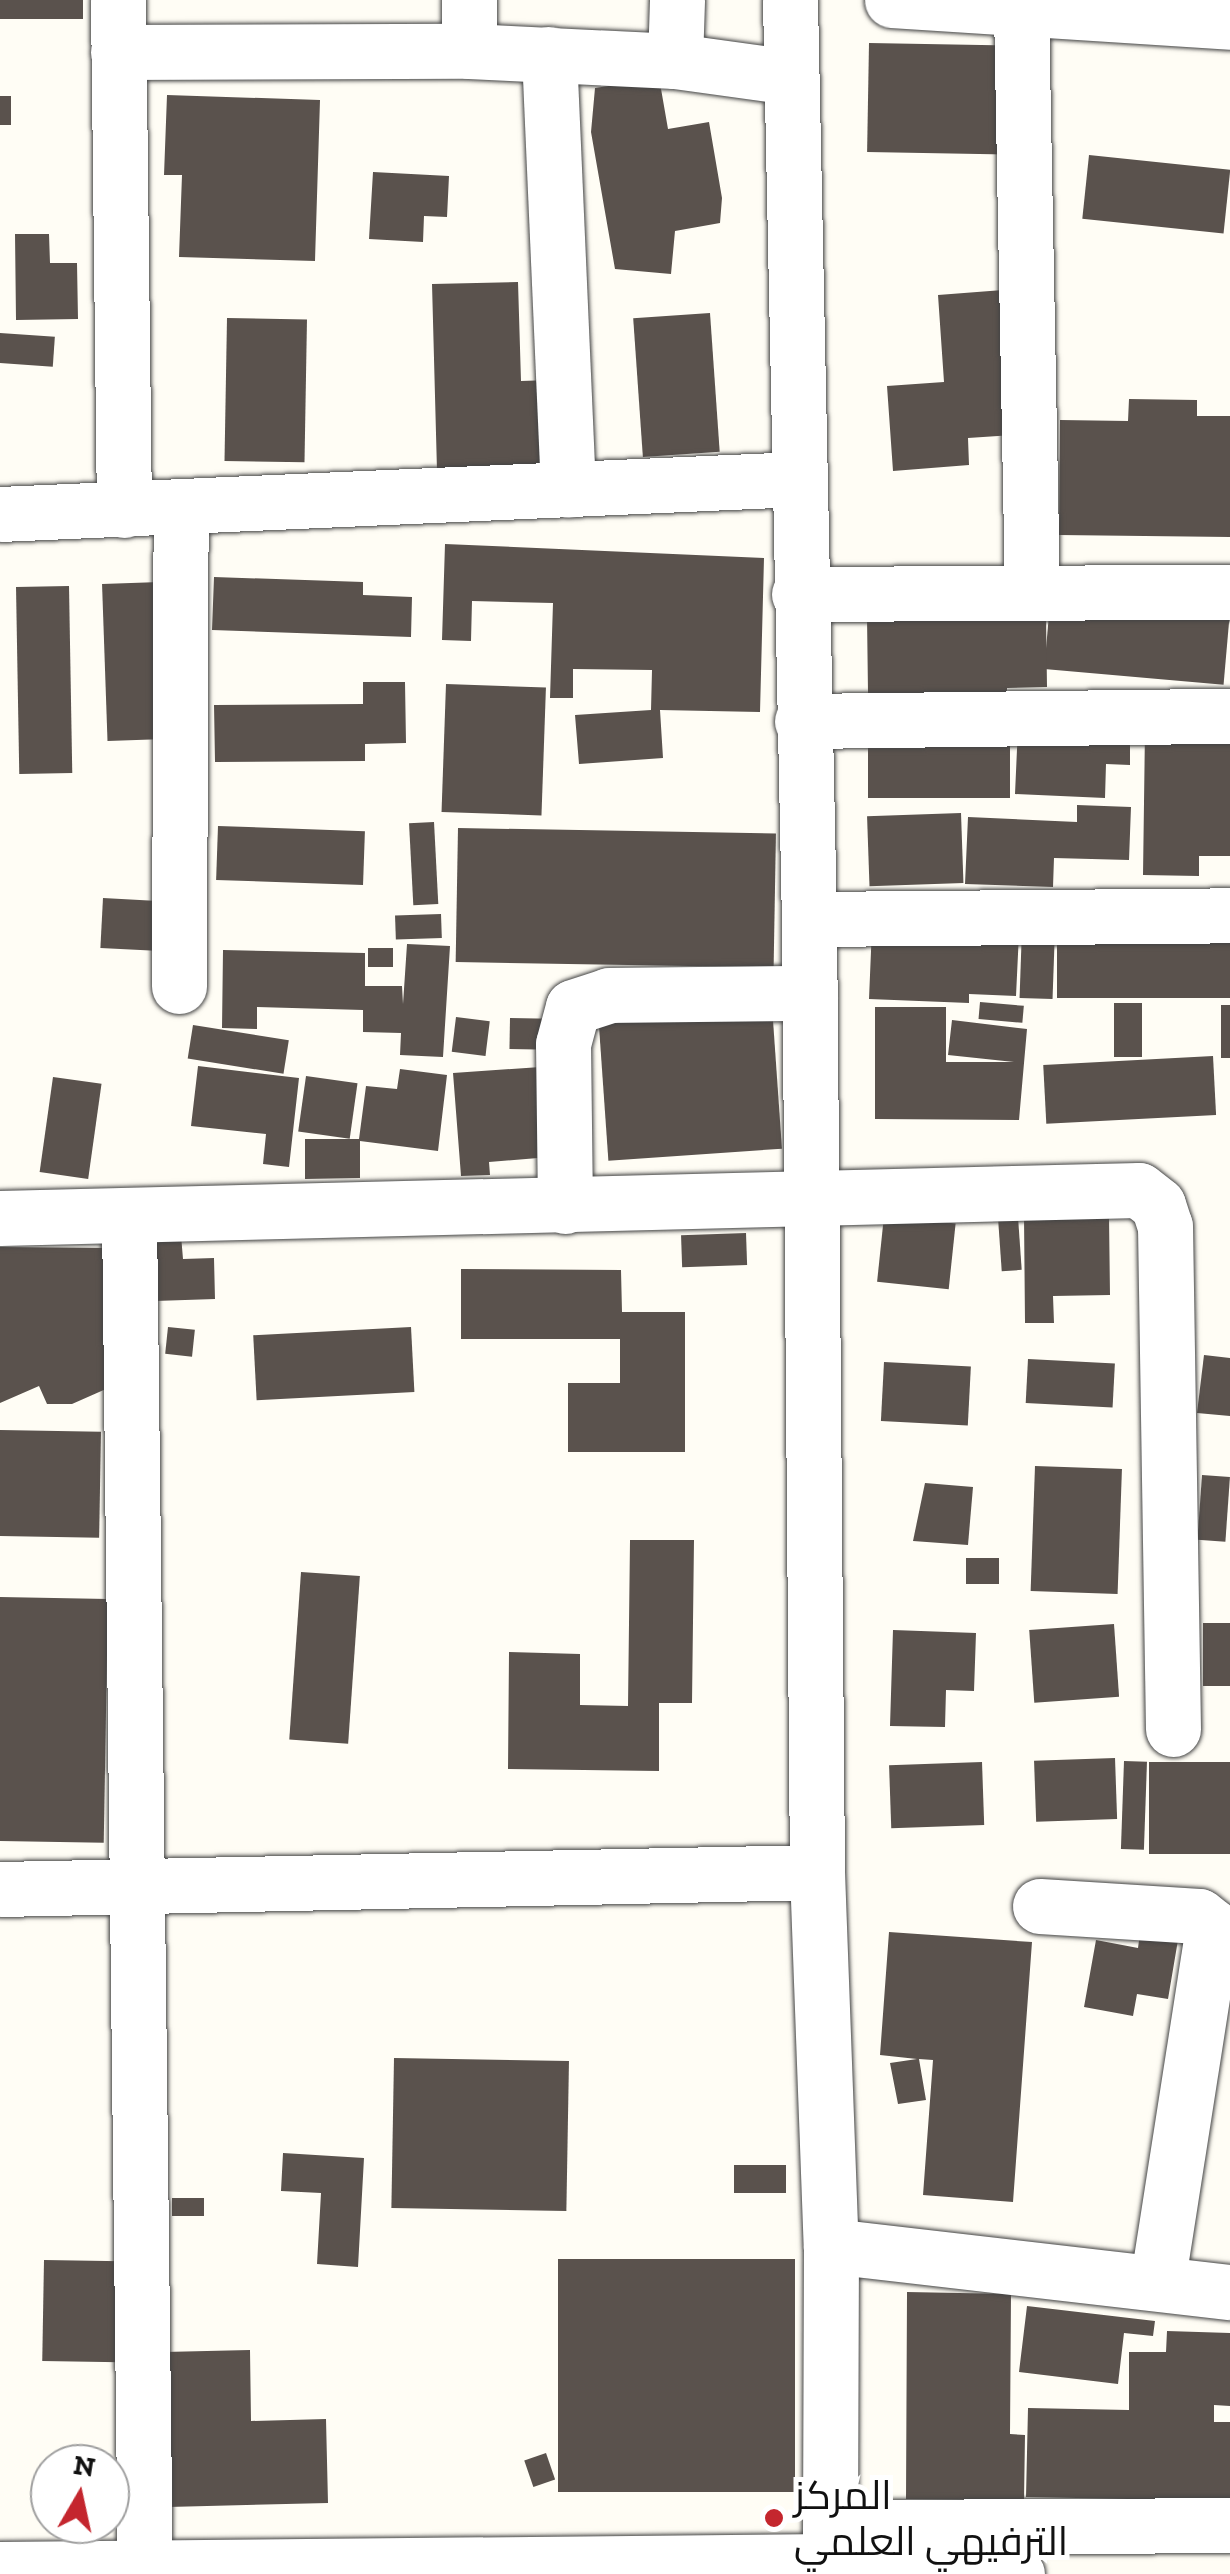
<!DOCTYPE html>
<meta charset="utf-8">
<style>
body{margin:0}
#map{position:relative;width:1230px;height:2574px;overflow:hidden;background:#fffdf5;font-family:"Zilla Slab",Cairo,serif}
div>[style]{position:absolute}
.building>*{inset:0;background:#5a524d;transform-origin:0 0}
.roads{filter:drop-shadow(0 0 2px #444) drop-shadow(0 0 2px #444)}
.minor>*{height:55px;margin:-27.5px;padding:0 27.5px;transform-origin:27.5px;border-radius:27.5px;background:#fff}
.dots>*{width:28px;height:28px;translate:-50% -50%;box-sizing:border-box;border:5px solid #fff;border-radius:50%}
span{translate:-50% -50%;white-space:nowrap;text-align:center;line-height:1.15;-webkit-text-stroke:10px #fff;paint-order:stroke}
.poi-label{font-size:40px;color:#111}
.left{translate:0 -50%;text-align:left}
.north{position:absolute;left:30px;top:2444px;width:100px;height:100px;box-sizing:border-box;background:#fff;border:2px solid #a0a0a0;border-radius:50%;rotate:9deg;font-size:28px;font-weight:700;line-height:40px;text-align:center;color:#111}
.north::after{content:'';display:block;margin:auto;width:35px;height:45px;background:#c4262e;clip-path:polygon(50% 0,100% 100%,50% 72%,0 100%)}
</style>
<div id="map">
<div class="building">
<div style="left:0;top:0;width:83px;height:19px"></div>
<div style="left:869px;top:43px;width:140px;height:109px;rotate:1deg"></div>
<div style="clip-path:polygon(635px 82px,660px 83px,668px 129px,709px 122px,722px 198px,720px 223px,675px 231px,671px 274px,615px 269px,591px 132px,595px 88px)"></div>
<div style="clip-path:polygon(167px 95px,320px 100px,315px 261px,179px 257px,182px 175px,164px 175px)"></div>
<div style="left:0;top:96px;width:11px;height:29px"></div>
<div style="left:1089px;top:155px;width:142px;height:64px;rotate:6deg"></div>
<div style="clip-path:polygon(373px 172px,449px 176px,447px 217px,424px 216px,423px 242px,369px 239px)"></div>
<div style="clip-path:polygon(15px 234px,49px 234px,50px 263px,77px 263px,78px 319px,16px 320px)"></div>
<div style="clip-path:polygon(518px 282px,521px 381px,580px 379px,583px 467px,437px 471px,432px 284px)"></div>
<div style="clip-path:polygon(1003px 290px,1013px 435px,968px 438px,969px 465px,893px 471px,887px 386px,944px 382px,938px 295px)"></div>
<div style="left:710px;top:313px;width:139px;height:77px;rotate:86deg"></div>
<div style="left:227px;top:318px;width:80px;height:143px;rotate:1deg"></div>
<div style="left:0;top:333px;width:55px;height:30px;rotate:4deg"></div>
<div style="clip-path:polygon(1129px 399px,1197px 400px,1197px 416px,1230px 416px,1230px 537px,1059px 535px,1060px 420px,1128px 421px)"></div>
<div style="clip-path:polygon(445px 544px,764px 558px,760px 712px,660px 710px,663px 758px,579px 764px,575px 715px,651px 710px,652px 670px,573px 669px,573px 698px,550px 698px,553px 603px,472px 601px,471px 641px,442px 640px)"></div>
<div style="clip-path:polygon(214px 577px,363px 582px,363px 595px,412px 597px,411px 637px,212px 630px)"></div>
<div style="left:160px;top:582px;width:157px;height:58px;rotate:88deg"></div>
<div style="left:69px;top:586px;width:187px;height:53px;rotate:89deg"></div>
<div style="left:1230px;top:611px;width:74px;height:180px;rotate:95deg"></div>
<div style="clip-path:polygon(1046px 615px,1047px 687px,1007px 688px,1007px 699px,868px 693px,867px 617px)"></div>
<div style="clip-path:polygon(363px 682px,405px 682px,406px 743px,365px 744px,365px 761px,215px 762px,214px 705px,363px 704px)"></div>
<div style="left:446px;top:684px;width:100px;height:128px;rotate:2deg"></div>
<div style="clip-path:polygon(1018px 727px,1130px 732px,1130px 765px,1106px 764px,1105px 798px,1015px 794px)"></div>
<div style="clip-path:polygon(1145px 730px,1230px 731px,1230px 856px,1199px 856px,1199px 876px,1143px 875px)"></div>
<div style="left:1010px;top:735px;width:63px;height:142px;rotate:90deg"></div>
<div style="clip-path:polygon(1077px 805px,1131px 807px,1129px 860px,1054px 858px,1053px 887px,965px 884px,968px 817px,1077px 822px)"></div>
<div style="left:961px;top:813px;width:70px;height:94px;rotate:88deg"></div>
<div style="left:434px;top:822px;width:82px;height:25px;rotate:87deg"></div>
<div style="left:218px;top:826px;width:147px;height:54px;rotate:2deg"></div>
<div style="left:458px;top:828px;width:318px;height:134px;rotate:1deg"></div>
<div style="left:103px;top:898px;width:55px;height:50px;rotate:3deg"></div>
<div style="left:441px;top:914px;width:24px;height:46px;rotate:88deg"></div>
<div style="clip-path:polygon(872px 927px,1019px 933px,1016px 996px,969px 994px,969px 1003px,869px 999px)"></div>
<div style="left:1022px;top:928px;width:33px;height:70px;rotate:2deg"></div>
<div style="left:1057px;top:928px;width:173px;height:70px"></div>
<div style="clip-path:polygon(407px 944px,450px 946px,443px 1057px,400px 1055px,401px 1033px,363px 1032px,363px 1010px,257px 1007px,257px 1029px,222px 1028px,223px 950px,365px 953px,365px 986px,402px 986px,403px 1004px)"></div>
<div style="left:368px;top:948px;width:25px;height:19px"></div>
<div style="left:980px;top:1002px;width:44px;height:17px;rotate:5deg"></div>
<div style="left:1114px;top:1003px;width:28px;height:54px"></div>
<div style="left:1221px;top:1005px;width:9px;height:53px"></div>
<div style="left:772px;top:1006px;width:143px;height:174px;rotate:86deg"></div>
<div style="clip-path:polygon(875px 1007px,946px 1007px,946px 1062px,1014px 1062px,948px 1055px,952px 1020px,1027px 1029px,1019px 1120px,875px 1119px)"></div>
<div style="left:456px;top:1017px;width:34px;height:35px;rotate:7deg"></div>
<div style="left:510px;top:1018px;width:41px;height:31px;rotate:1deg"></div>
<div style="left:193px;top:1025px;width:97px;height:34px;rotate:9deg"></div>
<div style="left:1213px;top:1056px;width:59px;height:170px;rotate:87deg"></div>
<div style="clip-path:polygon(198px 1066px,299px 1078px,289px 1167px,263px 1164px,266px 1134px,191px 1126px)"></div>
<div style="clip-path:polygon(555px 1066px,562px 1156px,489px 1162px,490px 1175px,461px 1176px,453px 1073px)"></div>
<div style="clip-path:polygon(400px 1069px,447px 1075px,438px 1151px,360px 1141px,360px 1178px,305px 1179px,305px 1139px,359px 1139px,366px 1086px,397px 1089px)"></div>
<div style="left:306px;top:1076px;width:52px;height:56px;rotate:8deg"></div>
<div style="left:53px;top:1077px;width:49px;height:96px;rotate:8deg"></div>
<div style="left:884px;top:1216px;width:72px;height:66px;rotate:6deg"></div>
<div style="clip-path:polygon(1109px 1216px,1110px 1295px,1053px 1296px,1054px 1323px,1025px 1323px,1024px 1217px)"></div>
<div style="left:1018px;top:1217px;width:53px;height:20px;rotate:86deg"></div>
<div style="left:746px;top:1233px;width:32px;height:65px;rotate:88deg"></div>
<div style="clip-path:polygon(181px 1235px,183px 1259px,214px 1258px,215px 1299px,155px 1301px,153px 1236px)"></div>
<div style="clip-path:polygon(0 1247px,115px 1248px,115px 1385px,72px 1404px,47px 1404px,39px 1386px,0 1403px)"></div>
<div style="clip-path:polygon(461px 1269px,621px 1270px,622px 1312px,685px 1312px,685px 1452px,568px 1452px,568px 1383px,620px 1383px,620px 1339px,461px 1339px)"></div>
<div style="left:168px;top:1327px;width:27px;height:27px;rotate:6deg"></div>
<div style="left:411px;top:1327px;width:65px;height:158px;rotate:87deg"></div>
<div style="clip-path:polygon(1204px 1355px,1230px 1358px,1230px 1416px,1197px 1413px)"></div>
<div style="left:1028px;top:1359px;width:87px;height:44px;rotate:3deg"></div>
<div style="left:884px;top:1362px;width:87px;height:59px;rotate:3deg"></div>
<div style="left:0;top:1430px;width:101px;height:106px;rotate:1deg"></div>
<div style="left:1035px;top:1466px;width:87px;height:125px;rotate:2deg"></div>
<div style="left:1202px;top:1475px;width:28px;height:65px;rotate:4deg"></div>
<div style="clip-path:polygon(925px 1483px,973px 1487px,968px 1545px,913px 1541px)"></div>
<div style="clip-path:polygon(630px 1540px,694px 1540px,692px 1703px,659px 1703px,659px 1771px,508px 1769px,509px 1652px,580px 1654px,580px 1705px,628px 1706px)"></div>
<div style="left:966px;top:1558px;width:33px;height:26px"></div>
<div style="left:301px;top:1572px;width:59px;height:168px;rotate:4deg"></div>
<div style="left:0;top:1597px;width:108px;height:244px;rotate:1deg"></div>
<div style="left:1203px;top:1623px;width:27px;height:63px"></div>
<div style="left:1114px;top:1624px;width:73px;height:85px;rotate:86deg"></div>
<div style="clip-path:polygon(893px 1630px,976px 1633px,974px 1691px,946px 1690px,945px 1727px,890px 1726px)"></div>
<div style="left:1115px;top:1758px;width:61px;height:81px;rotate:88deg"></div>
<div style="left:1124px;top:1761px;width:23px;height:88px;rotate:2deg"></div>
<div style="left:982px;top:1762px;width:63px;height:93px;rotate:88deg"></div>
<div style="left:1149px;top:1762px;width:81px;height:92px"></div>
<div style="clip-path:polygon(889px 1932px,1032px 1942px,1013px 2202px,923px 2195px,933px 2060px,919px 2059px,926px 2100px,898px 2104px,890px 2063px,917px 2059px,880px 2055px)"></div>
<div style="clip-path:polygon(1140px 1933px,1178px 1940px,1168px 1999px,1137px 1994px,1133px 2016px,1084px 2007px,1096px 1940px,1138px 1948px)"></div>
<div style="left:394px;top:2058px;width:175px;height:150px;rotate:1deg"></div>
<div style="clip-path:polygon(283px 2153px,364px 2158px,358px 2267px,317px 2264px,321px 2193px,281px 2191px)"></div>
<div style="left:734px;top:2165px;width:52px;height:28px"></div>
<div style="left:204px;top:2198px;width:18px;height:32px;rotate:90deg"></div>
<div style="left:558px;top:2259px;width:237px;height:233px"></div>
<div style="left:44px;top:2260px;width:78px;height:101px;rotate:1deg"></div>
<div style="clip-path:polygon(907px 2292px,1011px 2294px,1010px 2434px,1025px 2435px,1024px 2500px,906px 2499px)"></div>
<div style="clip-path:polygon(1027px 2306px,1155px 2321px,1153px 2336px,1124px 2333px,1118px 2384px,1019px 2372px)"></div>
<div style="clip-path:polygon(1167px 2331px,1230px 2333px,1230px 2406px,1214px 2405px,1214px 2422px,1230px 2422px,1230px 2501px,1026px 2497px,1028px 2408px,1129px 2410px,1129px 2352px,1166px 2352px)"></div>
<div style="clip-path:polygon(250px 2350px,251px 2421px,326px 2419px,328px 2503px,168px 2507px,164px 2352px)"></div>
<div style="left:546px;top:2453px;width:28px;height:23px;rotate:71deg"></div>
</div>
<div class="roads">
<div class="minor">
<div style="left:118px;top:0;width:510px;rotate:89.33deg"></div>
<div style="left:790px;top:0;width:919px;rotate:88.82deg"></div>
<div style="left:809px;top:919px;width:953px;rotate:89.52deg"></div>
<div style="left:817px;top:1872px;width:374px;rotate:87.9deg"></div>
<div style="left:831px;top:2246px;width:328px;rotate:90.2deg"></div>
<div style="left:892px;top:0;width:339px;rotate:3.7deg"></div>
<div style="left:1021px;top:9px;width:583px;rotate:88.92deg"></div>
<div style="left:469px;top:51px;width:51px;rotate:-90deg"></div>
<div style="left:118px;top:52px;width:351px;rotate:-0.2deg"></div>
<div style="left:469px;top:51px;width:206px;rotate:2.8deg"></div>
<div style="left:675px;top:61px;width:61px;rotate:-88.1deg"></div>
<div style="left:549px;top:54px;width:436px;rotate:87.5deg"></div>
<div style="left:675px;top:61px;width:117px;rotate:7.9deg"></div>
<div style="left:0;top:514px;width:799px;rotate:-2.51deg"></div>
<div style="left:799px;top:594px;width:431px;rotate:-0.3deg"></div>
<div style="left:802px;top:721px;width:428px;rotate:-0.7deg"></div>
<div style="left:809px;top:919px;width:421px;rotate:-0.5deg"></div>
<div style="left:179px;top:986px;width:478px;rotate:-89.8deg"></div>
<div style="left:565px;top:1206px;width:162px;rotate:-90.7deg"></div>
<div style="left:563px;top:1044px;width:38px;rotate:-75deg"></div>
<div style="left:573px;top:1007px;width:38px;rotate:-18deg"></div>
<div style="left:609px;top:995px;width:201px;rotate:-0.6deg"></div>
<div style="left:129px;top:1215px;width:1359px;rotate:89.33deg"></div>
<div style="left:0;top:1218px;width:1139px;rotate:-1.41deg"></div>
<div style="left:1139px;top:1190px;width:24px;rotate:38deg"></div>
<div style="left:1158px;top:1205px;width:22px;rotate:72deg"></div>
<div style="left:1165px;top:1226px;width:503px;rotate:89.09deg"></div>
<div style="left:0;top:1889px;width:817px;rotate:-1.19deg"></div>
<div style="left:1040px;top:1906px;width:159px;rotate:3.6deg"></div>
<div style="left:1199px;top:1916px;width:18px;rotate:38deg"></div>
<div style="left:1213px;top:1927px;width:360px;rotate:98.9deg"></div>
<div style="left:831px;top:2246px;width:402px;rotate:6.6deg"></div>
<div style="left:830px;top:2561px;width:52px;rotate:-41.1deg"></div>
<div style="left:869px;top:2527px;width:361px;rotate:-0.3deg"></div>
<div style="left:0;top:2569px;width:830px;rotate:-0.55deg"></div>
<div style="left:830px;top:2561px;width:42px;rotate:15deg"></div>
<div style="left:871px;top:2572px;width:146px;rotate:0.8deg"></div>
</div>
</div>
<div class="dots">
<div style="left:774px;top:2518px;background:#c4262e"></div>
</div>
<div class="poi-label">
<span class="left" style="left:794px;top:2518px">المركز<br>الترفيهي العلمي</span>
</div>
<div class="north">N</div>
</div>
